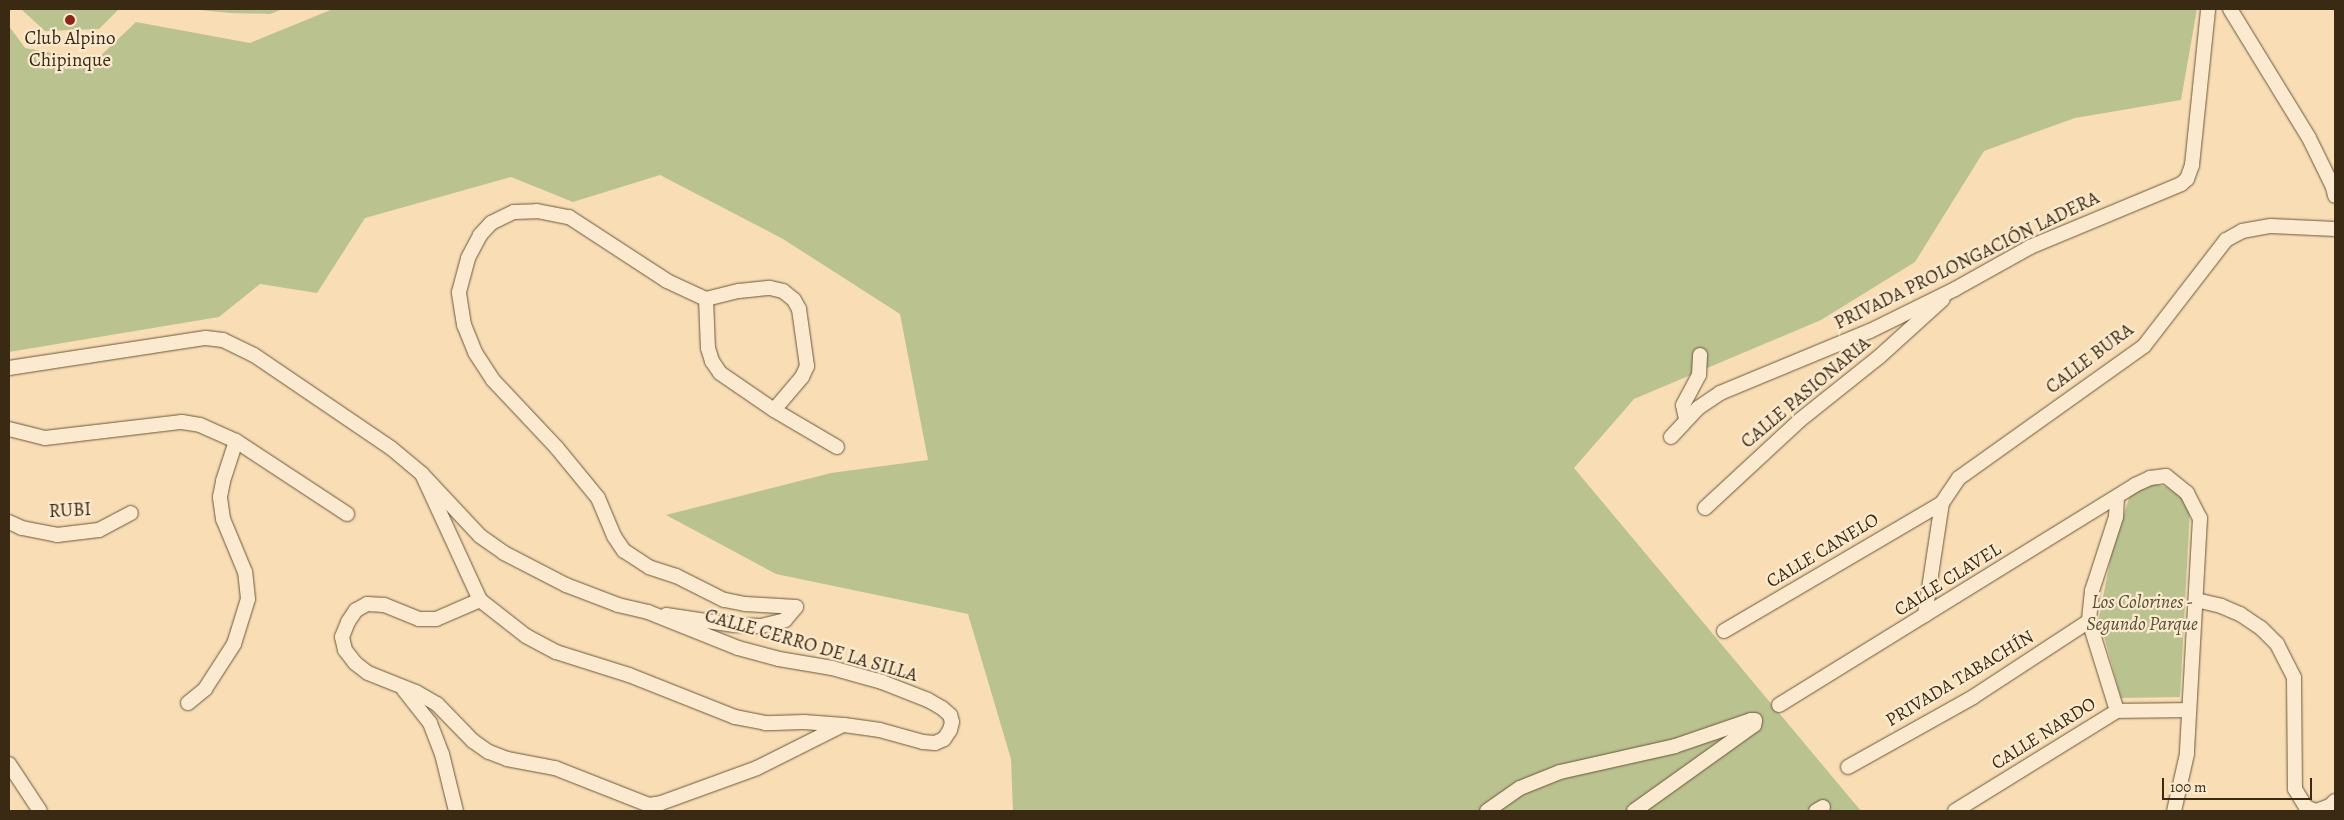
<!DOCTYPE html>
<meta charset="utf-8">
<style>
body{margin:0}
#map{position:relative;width:2344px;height:820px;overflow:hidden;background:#f9deb5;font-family:Alegreya,serif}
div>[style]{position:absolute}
.green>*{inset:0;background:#bac290}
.roads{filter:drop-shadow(0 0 1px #6a573c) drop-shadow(0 0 1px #6a573c)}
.minor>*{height:14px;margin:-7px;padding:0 7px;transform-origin:7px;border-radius:7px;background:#fbeacf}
.dots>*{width:14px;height:14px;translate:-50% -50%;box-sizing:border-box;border:2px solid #fbeacf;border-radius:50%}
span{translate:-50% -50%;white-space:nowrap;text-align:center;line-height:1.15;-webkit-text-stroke:4.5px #fbeacf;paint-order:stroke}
.poi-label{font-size:19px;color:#3a2a14}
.street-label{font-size:19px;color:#3a2a14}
.park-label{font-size:19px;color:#5a5033;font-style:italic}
.frame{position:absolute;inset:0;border:10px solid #3a2a14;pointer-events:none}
.scale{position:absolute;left:2162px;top:778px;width:150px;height:22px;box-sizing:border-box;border:2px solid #3a2a14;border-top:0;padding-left:6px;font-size:15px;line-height:18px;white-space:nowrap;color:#3a2a14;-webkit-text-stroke:4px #fbeacf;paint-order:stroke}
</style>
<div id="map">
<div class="green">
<div style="clip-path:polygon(21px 9px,119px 9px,99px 29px,45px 31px)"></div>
<div style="clip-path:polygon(190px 9px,283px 9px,270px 14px,230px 13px)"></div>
<div style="clip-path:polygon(333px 9px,2197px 9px,2181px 100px,2075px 118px,1984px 151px,1915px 262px,1821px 320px,1634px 399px,1574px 468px,1861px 811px,1013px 811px,1011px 759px,968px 614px,776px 574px,666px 515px,831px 473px,928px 460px,900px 314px,783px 239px,660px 175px,573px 202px,511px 177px,365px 218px,317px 293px,260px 284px,219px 317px,9px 352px,9px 26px,25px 48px,95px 61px,136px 22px,250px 43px)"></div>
<div style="clip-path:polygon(2151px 483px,2167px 487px,2185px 500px,2190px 509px,2180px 697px,2121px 698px,2099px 618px,2111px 556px,2130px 495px)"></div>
</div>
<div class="roads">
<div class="minor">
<div style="left:2230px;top:9px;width:151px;rotate:58.5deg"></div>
<div style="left:2309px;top:138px;width:55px;rotate:63.9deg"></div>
<div style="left:2333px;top:187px;width:9px;rotate:77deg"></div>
<div style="left:706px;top:299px;width:34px;rotate:-14deg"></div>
<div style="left:739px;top:291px;width:31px;rotate:-6deg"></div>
<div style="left:770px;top:288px;width:13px;rotate:13deg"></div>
<div style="left:783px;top:291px;width:14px;rotate:39deg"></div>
<div style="left:794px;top:300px;width:10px;rotate:61deg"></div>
<div style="left:799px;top:309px;width:58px;rotate:82deg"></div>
<div style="left:807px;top:366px;width:12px;rotate:114deg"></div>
<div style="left:802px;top:377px;width:43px;rotate:130.3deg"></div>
<div style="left:9px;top:368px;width:199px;rotate:-8.7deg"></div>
<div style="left:206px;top:338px;width:17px;rotate:7deg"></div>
<div style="left:223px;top:340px;width:34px;rotate:26deg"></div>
<div style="left:254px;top:355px;width:166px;rotate:34.2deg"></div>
<div style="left:391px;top:448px;width:40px;rotate:40deg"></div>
<div style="left:422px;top:474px;width:85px;rotate:46.9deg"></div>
<div style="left:480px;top:536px;width:29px;rotate:35deg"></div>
<div style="left:504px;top:553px;width:70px;rotate:27.3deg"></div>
<div style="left:566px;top:585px;width:56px;rotate:21deg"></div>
<div style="left:618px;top:605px;width:31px;rotate:13deg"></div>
<div style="left:648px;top:612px;width:97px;rotate:21.8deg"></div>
<div style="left:738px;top:648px;width:42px;rotate:15deg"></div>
<div style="left:779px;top:659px;width:54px;rotate:9.6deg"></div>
<div style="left:832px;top:668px;width:52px;rotate:15.6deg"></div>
<div style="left:882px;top:682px;width:49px;rotate:21.4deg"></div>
<div style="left:928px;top:700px;width:16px;rotate:30deg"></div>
<div style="left:942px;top:708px;width:11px;rotate:41deg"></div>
<div style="left:950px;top:715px;width:7px;rotate:74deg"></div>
<div style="left:952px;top:722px;width:8px;rotate:104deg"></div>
<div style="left:950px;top:730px;width:11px;rotate:124deg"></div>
<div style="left:944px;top:739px;width:10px;rotate:156deg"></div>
<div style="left:935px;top:743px;width:12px;rotate:-175deg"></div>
<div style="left:923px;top:742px;width:45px;rotate:-164.4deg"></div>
<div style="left:880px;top:730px;width:36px;rotate:-172deg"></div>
<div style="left:844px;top:725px;width:40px;rotate:-175.7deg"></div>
<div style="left:804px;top:722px;width:38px;rotate:178deg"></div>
<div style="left:766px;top:723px;width:32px;rotate:-169deg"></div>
<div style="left:735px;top:717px;width:114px;rotate:-158.4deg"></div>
<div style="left:629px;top:675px;width:77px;rotate:-162.5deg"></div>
<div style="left:556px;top:652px;width:34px;rotate:-152deg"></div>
<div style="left:526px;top:636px;width:58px;rotate:-142deg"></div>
<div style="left:480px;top:600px;width:139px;rotate:-114.7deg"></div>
<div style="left:1686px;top:419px;width:14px;rotate:-102deg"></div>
<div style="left:1683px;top:405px;width:34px;rotate:-62deg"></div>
<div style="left:1699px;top:375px;width:20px;rotate:-87deg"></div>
<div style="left:9px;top:429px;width:37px;rotate:14deg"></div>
<div style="left:45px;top:438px;width:138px;rotate:-6.7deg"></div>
<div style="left:182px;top:422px;width:18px;rotate:9deg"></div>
<div style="left:200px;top:425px;width:39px;rotate:24deg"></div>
<div style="left:236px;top:441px;width:133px;rotate:33.3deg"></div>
<div style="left:1671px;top:437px;width:40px;rotate:-47deg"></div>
<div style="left:1698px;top:408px;width:27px;rotate:-34deg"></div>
<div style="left:1720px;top:393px;width:162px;rotate:-22.5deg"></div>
<div style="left:1870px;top:331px;width:95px;rotate:-26.3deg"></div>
<div style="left:1955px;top:289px;width:86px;rotate:-29.2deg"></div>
<div style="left:2030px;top:247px;width:164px;rotate:-22.6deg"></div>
<div style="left:2181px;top:184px;width:8px;rotate:-40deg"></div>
<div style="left:2187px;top:179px;width:15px;rotate:-70deg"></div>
<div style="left:2192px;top:165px;width:157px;rotate:-84.1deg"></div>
<div style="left:2117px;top:498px;width:19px;rotate:93deg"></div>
<div style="left:2116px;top:517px;width:78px;rotate:108deg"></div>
<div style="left:2092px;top:591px;width:30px;rotate:96deg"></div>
<div style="left:2089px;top:621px;width:94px;rotate:72.7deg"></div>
<div style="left:1705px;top:508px;width:129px;rotate:-42.8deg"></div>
<div style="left:1800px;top:420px;width:101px;rotate:-38.6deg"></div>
<div style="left:1879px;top:357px;width:86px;rotate:-42.2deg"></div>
<div style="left:9px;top:522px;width:14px;rotate:25deg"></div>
<div style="left:22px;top:528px;width:36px;rotate:11deg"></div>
<div style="left:57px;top:535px;width:42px;rotate:-6.8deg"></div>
<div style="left:99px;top:530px;width:36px;rotate:-28deg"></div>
<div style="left:480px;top:600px;width:48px;rotate:156.6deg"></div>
<div style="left:436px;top:619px;width:17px;rotate:180deg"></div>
<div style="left:419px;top:619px;width:38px;rotate:-158deg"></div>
<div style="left:384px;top:605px;width:17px;rotate:-177deg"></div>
<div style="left:367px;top:604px;width:13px;rotate:151deg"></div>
<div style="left:356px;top:610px;width:14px;rotate:124deg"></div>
<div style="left:348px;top:622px;width:16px;rotate:112deg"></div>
<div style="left:342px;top:637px;width:13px;rotate:77deg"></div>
<div style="left:345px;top:650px;width:16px;rotate:52deg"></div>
<div style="left:355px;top:663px;width:16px;rotate:38deg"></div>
<div style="left:368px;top:673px;width:52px;rotate:21.6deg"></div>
<div style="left:416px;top:692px;width:24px;rotate:30deg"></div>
<div style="left:437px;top:704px;width:52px;rotate:45.8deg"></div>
<div style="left:473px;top:741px;width:19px;rotate:35deg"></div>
<div style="left:489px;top:752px;width:19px;rotate:21deg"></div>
<div style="left:507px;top:759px;width:49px;rotate:10.6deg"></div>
<div style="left:555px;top:768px;width:101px;rotate:21.5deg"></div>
<div style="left:649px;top:805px;width:12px;rotate:-9deg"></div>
<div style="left:661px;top:803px;width:102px;rotate:-20deg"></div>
<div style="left:757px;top:768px;width:96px;rotate:-26.6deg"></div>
<div style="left:2196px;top:600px;width:26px;rotate:13deg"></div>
<div style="left:2221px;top:606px;width:21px;rotate:23deg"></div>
<div style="left:2240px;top:614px;width:25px;rotate:34deg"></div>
<div style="left:2261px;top:628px;width:23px;rotate:45deg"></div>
<div style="left:2277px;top:644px;width:38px;rotate:63deg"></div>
<div style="left:2294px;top:678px;width:111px;rotate:89.5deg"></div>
<div style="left:2295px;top:789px;width:21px;rotate:59deg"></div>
<div style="left:2306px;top:807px;width:11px;rotate:22deg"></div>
<div style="left:2316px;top:811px;width:15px;rotate:-20deg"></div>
<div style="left:2330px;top:806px;width:7px;rotate:-45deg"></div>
<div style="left:666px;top:615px;width:69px;rotate:8.4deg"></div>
<div style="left:734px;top:625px;width:27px;rotate:2deg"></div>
<div style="left:761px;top:626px;width:25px;rotate:-14deg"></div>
<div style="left:785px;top:620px;width:17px;rotate:-50deg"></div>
<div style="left:796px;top:607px;width:51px;rotate:-176.6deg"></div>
<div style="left:745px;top:604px;width:21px;rotate:-169deg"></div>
<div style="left:724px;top:600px;width:54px;rotate:-153.4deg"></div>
<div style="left:676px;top:576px;width:28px;rotate:-162deg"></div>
<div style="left:649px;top:567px;width:30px;rotate:-147deg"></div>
<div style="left:624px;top:551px;width:18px;rotate:-124deg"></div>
<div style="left:614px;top:536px;width:41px;rotate:-112.8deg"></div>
<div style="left:598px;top:498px;width:65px;rotate:-129.4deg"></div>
<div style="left:557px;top:448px;width:93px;rotate:-133.3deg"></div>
<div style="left:493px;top:380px;width:33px;rotate:-123deg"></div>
<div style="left:475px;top:352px;width:29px;rotate:-112deg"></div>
<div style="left:464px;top:325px;width:33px;rotate:-99deg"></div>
<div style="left:459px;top:292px;width:35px;rotate:-75deg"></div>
<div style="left:468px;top:258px;width:26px;rotate:-62deg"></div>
<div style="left:480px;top:235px;width:16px;rotate:-47deg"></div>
<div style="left:491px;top:223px;width:25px;rotate:-26deg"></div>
<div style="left:514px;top:212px;width:23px;rotate:-2deg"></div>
<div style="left:537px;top:211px;width:33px;rotate:11deg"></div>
<div style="left:569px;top:217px;width:117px;rotate:33.1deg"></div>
<div style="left:667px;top:281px;width:43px;rotate:24.8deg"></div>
<div style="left:706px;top:299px;width:49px;rotate:87.7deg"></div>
<div style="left:708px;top:348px;width:14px;rotate:73deg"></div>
<div style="left:712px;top:361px;width:14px;rotate:56deg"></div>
<div style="left:720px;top:373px;width:65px;rotate:34.4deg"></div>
<div style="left:774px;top:410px;width:73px;rotate:30.4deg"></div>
<div style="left:1925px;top:615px;width:113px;rotate:-81.4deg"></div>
<div style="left:1942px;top:503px;width:30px;rotate:-56deg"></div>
<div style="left:1959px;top:478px;width:227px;rotate:-35.5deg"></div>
<div style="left:2144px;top:346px;width:134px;rotate:-52.3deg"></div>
<div style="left:2226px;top:240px;width:18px;rotate:-29deg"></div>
<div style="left:2242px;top:231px;width:29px;rotate:-10deg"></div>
<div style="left:2271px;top:226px;width:64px;rotate:2.7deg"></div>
<div style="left:1724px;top:631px;width:253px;rotate:-30.4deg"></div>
<div style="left:404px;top:690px;width:42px;rotate:51.8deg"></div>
<div style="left:430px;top:723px;width:33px;rotate:69deg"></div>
<div style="left:442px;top:754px;width:59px;rotate:76.2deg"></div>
<div style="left:188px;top:703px;width:22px;rotate:-39deg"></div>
<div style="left:205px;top:689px;width:54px;rotate:-57.2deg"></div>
<div style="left:234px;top:644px;width:47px;rotate:-72.7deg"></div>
<div style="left:248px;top:599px;width:27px;rotate:-96deg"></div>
<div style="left:245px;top:572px;width:57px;rotate:-112.5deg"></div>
<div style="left:223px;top:519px;width:22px;rotate:-98deg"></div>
<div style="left:220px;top:497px;width:16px;rotate:-79deg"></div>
<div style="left:223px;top:481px;width:42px;rotate:-72deg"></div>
<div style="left:1779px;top:705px;width:418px;rotate:-31.7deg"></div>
<div style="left:2135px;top:485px;width:17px;rotate:-25deg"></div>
<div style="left:2150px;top:478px;width:16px;rotate:-7deg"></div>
<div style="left:2166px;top:476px;width:27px;rotate:39deg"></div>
<div style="left:2187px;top:493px;width:28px;rotate:63deg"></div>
<div style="left:2200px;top:518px;width:236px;rotate:93.2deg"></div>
<div style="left:2187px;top:754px;width:58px;rotate:102.8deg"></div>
<div style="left:9px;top:764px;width:56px;rotate:56.6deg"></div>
<div style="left:1848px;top:767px;width:143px;rotate:-29.2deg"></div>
<div style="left:1973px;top:697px;width:139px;rotate:-33.2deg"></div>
<div style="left:1487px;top:811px;width:40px;rotate:-34.9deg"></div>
<div style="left:1520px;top:788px;width:43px;rotate:-21.8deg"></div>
<div style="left:1560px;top:772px;width:118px;rotate:-12.7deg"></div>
<div style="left:1675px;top:746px;width:80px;rotate:-18.9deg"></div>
<div style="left:1751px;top:720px;width:4px"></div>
<div style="left:1634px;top:811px;width:148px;rotate:-35.6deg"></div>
<div style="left:1754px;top:725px;width:4px;rotate:-76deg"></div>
<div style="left:1816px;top:811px;width:8px;rotate:-30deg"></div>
<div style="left:1955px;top:811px;width:190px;rotate:-31.7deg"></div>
<div style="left:2117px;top:711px;width:71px;rotate:-0.8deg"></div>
</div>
</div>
<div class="dots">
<div style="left:70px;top:20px;background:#8f2418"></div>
</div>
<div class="poi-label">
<span style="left:70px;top:50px">Club Alpino<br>Chipinque</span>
</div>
<div class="street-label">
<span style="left:1967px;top:261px;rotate:-26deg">PRIVADA PROLONGACIÓN LADERA</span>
<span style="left:2090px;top:359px;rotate:-37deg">CALLE BURA</span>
<span style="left:1806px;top:393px;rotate:-40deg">CALLE PASIONARIA</span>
<span style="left:70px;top:511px;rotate:-3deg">RUBI</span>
<span style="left:1823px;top:551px;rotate:-31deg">CALLE CANELO</span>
<span style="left:1948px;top:580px;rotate:-32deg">CALLE CLAVEL</span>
<span style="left:811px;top:646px;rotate:16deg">CALLE CERRO DE LA SILLA</span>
<span style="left:1960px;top:679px;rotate:-31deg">PRIVADA TABACHÍN</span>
<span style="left:2044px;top:734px;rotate:-32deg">CALLE NARDO</span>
</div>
<div class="park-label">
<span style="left:2142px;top:614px">Los Colorines -<br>Segundo Parque</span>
</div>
<div class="frame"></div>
<div class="scale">100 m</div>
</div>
